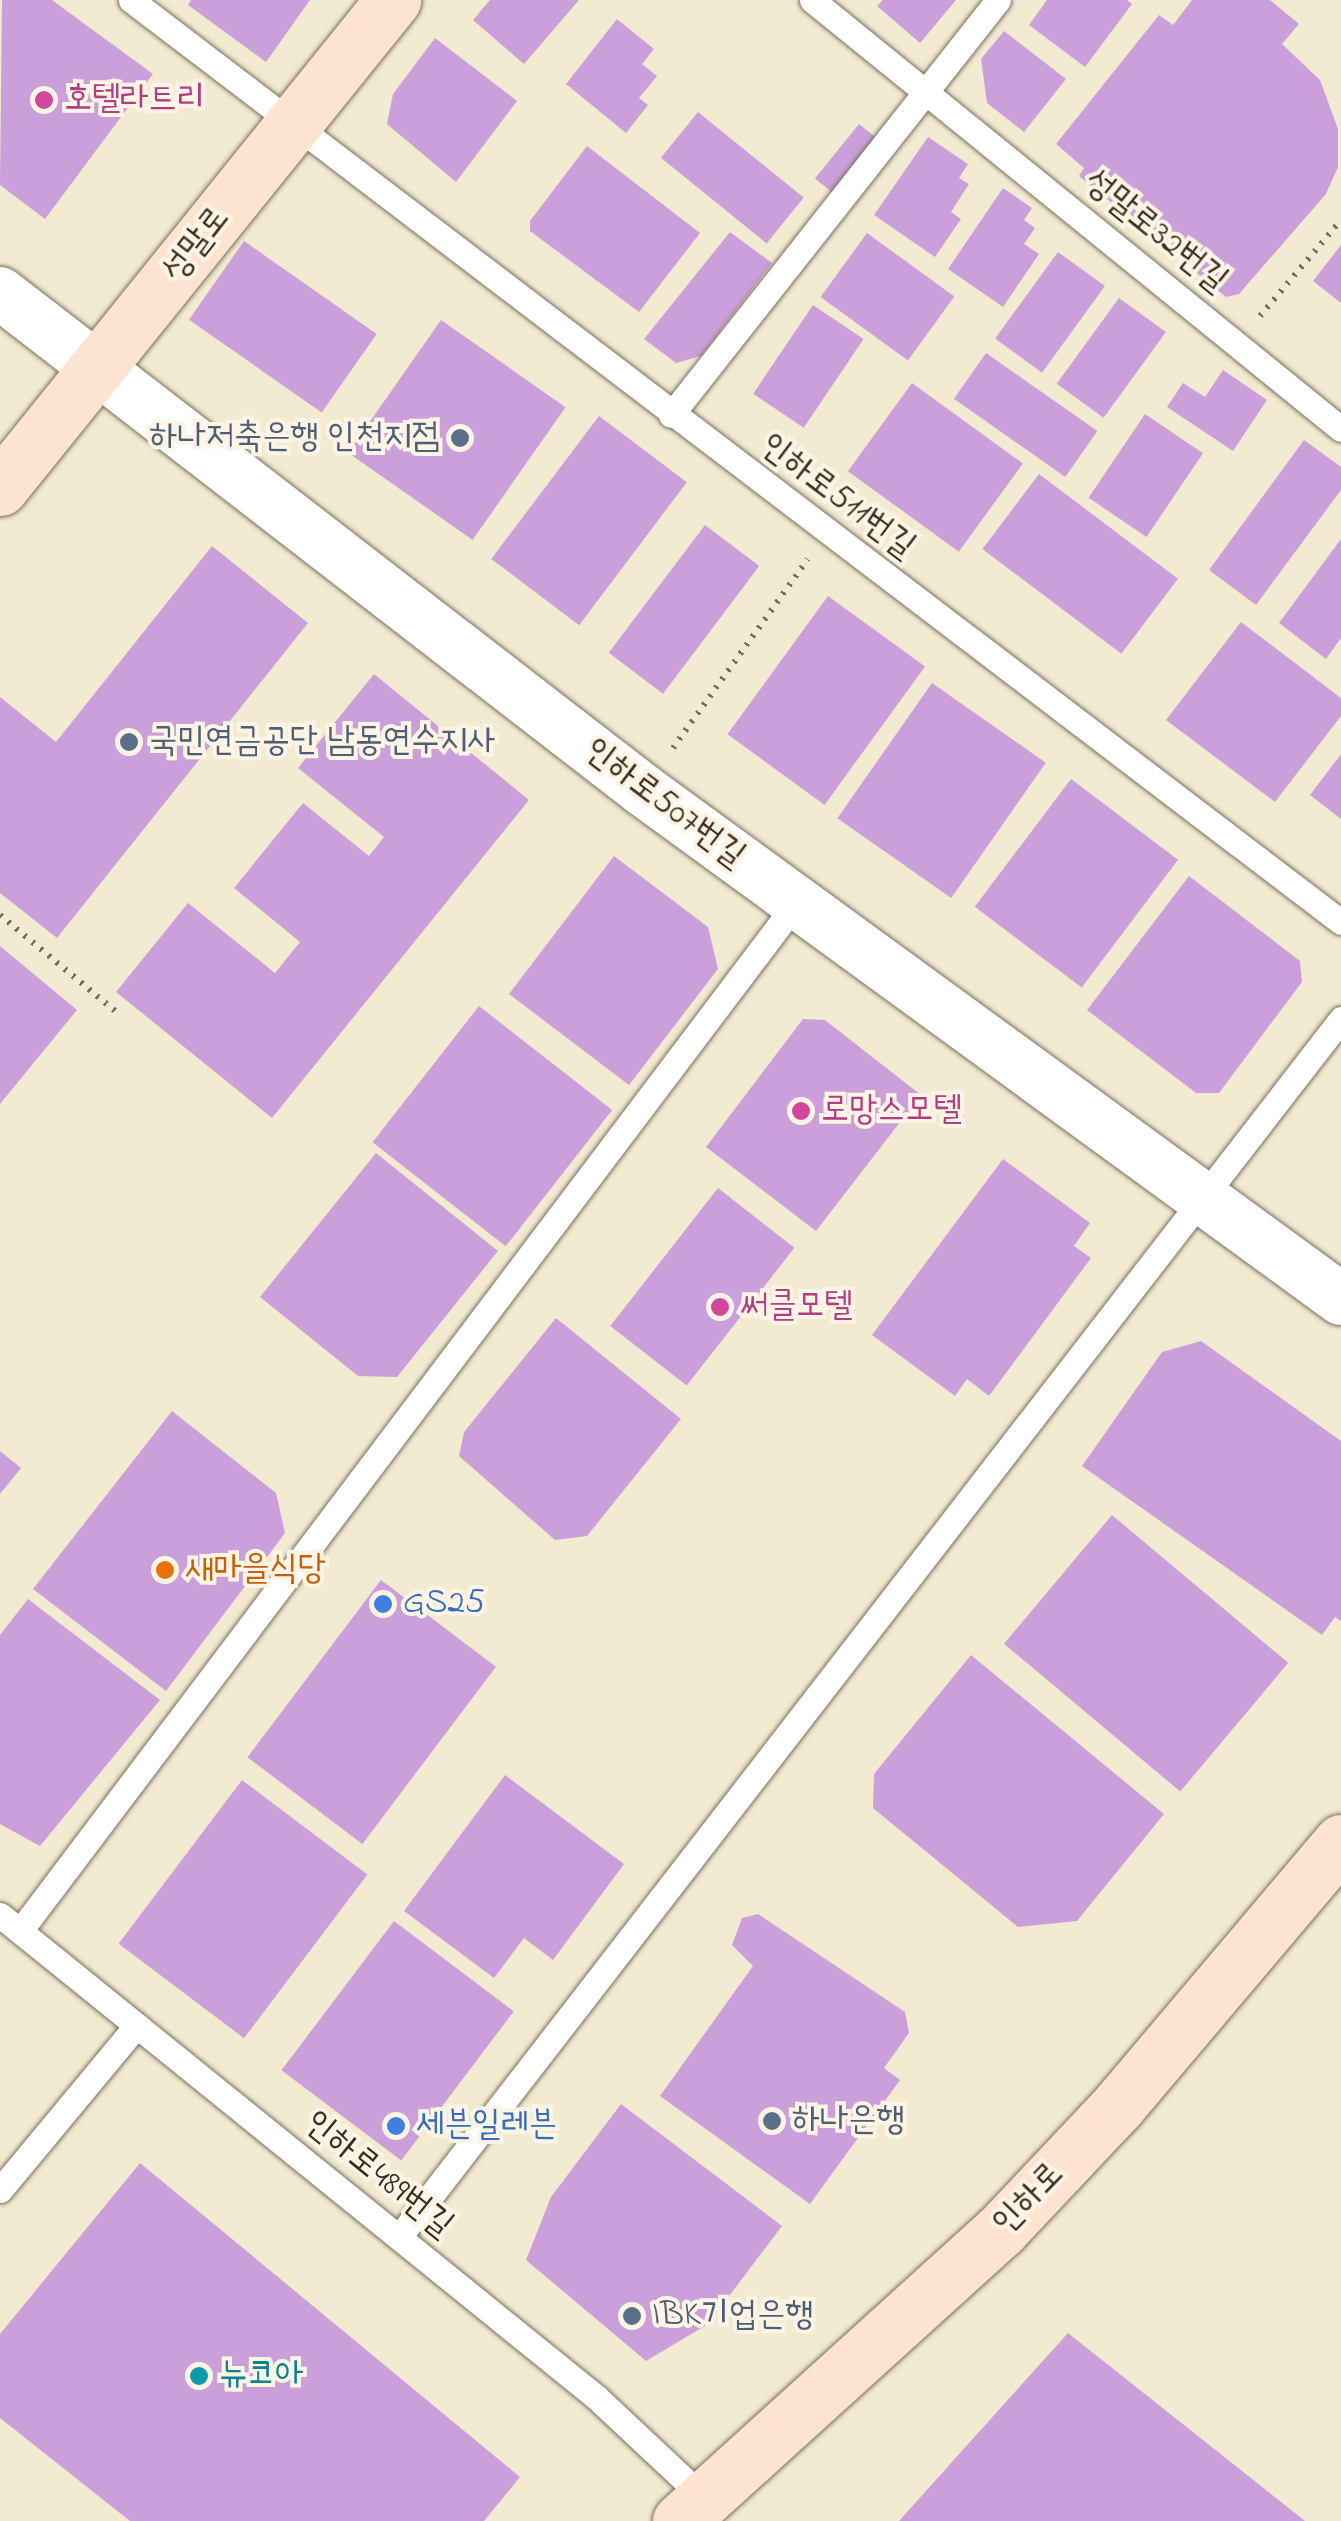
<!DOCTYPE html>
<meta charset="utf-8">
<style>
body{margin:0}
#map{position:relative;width:1341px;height:2521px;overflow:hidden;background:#f2ebd2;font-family:"Indie Flower","Poor Story",sans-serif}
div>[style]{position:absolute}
.building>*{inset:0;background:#cba0da;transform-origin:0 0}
.path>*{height:6px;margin-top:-3px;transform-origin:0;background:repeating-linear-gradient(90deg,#7b6e5d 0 2.5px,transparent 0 10.5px)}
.roads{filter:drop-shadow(0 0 2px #7b6e5d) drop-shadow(0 0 2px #7b6e5d)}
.lane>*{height:25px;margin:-12.5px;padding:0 12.5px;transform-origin:12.5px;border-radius:12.5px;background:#fff}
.street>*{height:52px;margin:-26px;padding:0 26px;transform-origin:26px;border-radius:26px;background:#fff}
.secondary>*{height:55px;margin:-27.5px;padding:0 27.5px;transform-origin:27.5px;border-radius:27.5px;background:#fde4d1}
.dots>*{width:28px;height:28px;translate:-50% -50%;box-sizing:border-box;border:5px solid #fcf5e5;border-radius:50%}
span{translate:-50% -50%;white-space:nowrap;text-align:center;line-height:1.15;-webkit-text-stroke:8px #fcf5e5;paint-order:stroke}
.hotel-label{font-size:35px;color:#b23c85}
.left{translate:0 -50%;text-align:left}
.street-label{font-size:35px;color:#3b2a1e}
.service-label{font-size:35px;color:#4e5e75}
.right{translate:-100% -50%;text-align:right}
.food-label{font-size:35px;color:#c56008}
.shop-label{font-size:35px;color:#366cbe}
.culture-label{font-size:35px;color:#0d838f}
</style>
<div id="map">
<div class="building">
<div style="clip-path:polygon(2px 0,52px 0,153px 74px,45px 219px,0 185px)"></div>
<div style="clip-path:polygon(191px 0,310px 0,266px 62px,188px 5px)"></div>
<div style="clip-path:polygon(490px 0,579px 0,524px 64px,473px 20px)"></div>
<div style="clip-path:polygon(883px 0,956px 0,920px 43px,877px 6px)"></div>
<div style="clip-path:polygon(1047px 0,1127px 0,1132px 4px,1085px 67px,1029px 25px)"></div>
<div style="clip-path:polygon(1192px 0,1270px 0,1299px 24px,1282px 44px,1320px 80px,1338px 129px,1338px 167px,1326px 194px,1239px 294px,1226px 297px,1079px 176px,1084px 168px,1056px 144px,1159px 15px,1173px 25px)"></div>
<div style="clip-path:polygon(617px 19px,654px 49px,642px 64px,657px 76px,639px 98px,648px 105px,626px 133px,566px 84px)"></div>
<div style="clip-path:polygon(1004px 31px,1066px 79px,1024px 132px,987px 103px,981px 59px)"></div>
<div style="clip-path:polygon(435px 38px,517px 101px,456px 182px,387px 124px,393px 94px)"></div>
<div style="left:698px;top:112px;width:136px;height:59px;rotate:39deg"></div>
<div style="left:859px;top:124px;width:22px;height:70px;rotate:39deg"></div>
<div style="clip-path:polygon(928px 137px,968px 164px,959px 178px,969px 184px,951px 212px,961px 219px,935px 257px,874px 215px)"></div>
<div style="clip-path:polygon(587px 146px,700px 233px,639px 312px,530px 231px,530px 221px)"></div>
<div style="clip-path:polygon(1003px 188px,1032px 208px,1024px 220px,1035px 228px,1024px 244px,1039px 254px,1003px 307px,948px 269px)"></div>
<div style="clip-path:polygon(730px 232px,772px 263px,701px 356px,676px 363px,644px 339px)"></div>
<div style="left:867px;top:233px;width:108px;height:79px;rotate:36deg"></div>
<div style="left:244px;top:241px;width:162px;height:96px;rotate:35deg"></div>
<div style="clip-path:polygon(1341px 245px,1341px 303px,1313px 281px)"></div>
<div style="left:1058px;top:252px;width:58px;height:107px;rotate:36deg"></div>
<div style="left:1119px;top:298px;width:58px;height:106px;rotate:36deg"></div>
<div style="left:813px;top:305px;width:61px;height:107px;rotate:34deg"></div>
<div style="left:441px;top:320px;width:152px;height:162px;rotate:35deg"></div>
<div style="left:986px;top:353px;width:136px;height:56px;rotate:35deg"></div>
<div style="clip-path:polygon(1223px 370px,1267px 400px,1233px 451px,1167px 407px,1183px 383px,1205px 397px)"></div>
<div style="left:912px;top:383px;width:137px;height:109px;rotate:36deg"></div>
<div style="left:1145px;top:414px;width:70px;height:101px;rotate:34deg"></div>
<div style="left:599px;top:416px;width:110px;height:179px;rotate:37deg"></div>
<div style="clip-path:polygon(1304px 440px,1341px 467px,1341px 490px,1256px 605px,1209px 570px)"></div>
<div style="left:1039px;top:474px;width:174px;height:94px;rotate:37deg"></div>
<div style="left:705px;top:525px;width:68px;height:160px;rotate:37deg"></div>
<div style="clip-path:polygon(1341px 539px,1341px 638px,1326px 659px,1279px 623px)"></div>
<div style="clip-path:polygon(212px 546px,308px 623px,57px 938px,0 893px,0 697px,56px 742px)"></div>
<div style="left:828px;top:596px;width:120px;height:171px;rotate:36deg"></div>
<div style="clip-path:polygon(1241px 622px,1341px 698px,1341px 716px,1275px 802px,1166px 720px)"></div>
<div style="clip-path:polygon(374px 674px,529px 800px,272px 1118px,116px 992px,188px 903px,275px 973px,300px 942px,234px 888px,303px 803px,369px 856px,384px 837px,298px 768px)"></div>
<div style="left:932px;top:683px;width:139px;height:165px;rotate:35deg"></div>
<div style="clip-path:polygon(1341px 754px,1341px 819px,1310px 795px)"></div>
<div style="left:1071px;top:779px;width:134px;height:160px;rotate:37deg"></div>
<div style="clip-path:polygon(614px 856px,708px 927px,718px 969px,629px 1085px,509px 994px)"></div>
<div style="clip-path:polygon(1189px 876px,1300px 961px,1302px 982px,1219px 1093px,1196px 1093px,1087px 1010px)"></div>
<div style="clip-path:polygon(0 946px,77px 1010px,0 1104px)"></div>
<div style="left:479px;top:1006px;width:169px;height:173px;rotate:38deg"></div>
<div style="clip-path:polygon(803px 1019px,825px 1020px,921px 1095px,816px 1231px,706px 1147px)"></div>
<div style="clip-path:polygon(376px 1153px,498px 1251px,397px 1377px,358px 1376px,260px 1297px)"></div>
<div style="clip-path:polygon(1003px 1159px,1090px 1223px,1074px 1246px,1091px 1258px,989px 1396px,967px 1379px,955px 1396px,872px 1335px)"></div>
<div style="left:718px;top:1188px;width:97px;height:175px;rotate:38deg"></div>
<div style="clip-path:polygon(556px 1318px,681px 1419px,587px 1536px,555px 1540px,459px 1456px,464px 1432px)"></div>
<div style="clip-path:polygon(1201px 1341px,1341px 1441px,1341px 1621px,1335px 1617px,1322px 1635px,1082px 1466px,1162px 1352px)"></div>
<div style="clip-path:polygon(172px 1411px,276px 1493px,285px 1533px,166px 1691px,33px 1589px)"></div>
<div style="clip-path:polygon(0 1451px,21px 1468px,0 1494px)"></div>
<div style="left:1112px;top:1515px;width:230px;height:168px;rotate:40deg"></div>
<div style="left:381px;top:1580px;width:144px;height:222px;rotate:37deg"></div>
<div style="clip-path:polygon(28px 1599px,160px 1700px,40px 1846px,0 1824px,0 1635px)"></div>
<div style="clip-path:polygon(971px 1655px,1164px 1814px,1077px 1921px,1018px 1927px,873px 1808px,874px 1774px)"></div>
<div style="clip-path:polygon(505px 1775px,624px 1864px,553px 1960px,524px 1938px,494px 1978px,404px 1911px)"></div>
<div style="left:242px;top:1780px;width:157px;height:205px;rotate:37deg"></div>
<div style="clip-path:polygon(758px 1914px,905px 2012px,909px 2033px,884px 2068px,900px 2080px,810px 2204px,660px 2096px,753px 1966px,732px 1945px,742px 1918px)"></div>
<div style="left:394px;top:1921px;width:150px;height:187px;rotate:37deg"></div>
<div style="clip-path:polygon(621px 2104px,782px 2226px,708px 2324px,646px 2361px,526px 2260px,551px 2197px)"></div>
<div style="clip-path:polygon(140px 2163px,520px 2477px,484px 2521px,130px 2521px,0 2418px,0 2334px)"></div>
<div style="clip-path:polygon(1068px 2333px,1305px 2521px,899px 2521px)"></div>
</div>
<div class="path">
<div style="left:1260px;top:316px;width:126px;rotate:-49.8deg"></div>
<div style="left:673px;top:748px;width:232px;rotate:-54.5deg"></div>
<div style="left:0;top:915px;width:156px;rotate:39.8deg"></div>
</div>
<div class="roads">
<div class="lane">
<div style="left:131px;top:0;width:1521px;rotate:37.31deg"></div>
<div style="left:812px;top:0;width:681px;rotate:39.04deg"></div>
<div style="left:671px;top:415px;width:528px;rotate:-51.76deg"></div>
<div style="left:0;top:1915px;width:767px;rotate:38.96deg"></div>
<div style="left:596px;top:2397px;width:149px;rotate:43.1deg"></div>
<div style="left:20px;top:1931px;width:1288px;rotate:-52.95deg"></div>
<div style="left:0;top:2190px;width:214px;rotate:-50.3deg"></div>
<div style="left:399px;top:2237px;width:1540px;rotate:-52.28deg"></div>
</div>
<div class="street">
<div style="left:0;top:293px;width:813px;rotate:37.7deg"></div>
<div style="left:643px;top:790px;width:864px;rotate:36.1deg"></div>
</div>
<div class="secondary">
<div style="left:0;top:488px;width:627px;rotate:-51.15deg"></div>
<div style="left:680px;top:2521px;width:433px;rotate:-42.2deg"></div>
<div style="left:1001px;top:2230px;width:169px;rotate:-46.7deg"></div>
<div style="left:1117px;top:2107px;width:347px;rotate:-49.8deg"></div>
</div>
</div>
<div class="dots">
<div style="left:44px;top:100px;background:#d1479c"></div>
<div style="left:460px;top:438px;background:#5c6f8a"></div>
<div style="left:129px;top:742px;background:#5c6f8a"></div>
<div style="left:801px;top:1111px;background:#d1479c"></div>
<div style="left:720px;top:1307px;background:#d1479c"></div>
<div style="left:165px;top:1570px;background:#e8710a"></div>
<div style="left:383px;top:1604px;background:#3f7fe0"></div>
<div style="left:772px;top:2121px;background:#5c6f8a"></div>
<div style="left:396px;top:2126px;background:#3f7fe0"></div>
<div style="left:632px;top:2316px;background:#5c6f8a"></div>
<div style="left:199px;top:2376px;background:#0f9aa8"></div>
</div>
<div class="hotel-label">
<span class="left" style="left:64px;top:100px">호텔라트리</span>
<span class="left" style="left:821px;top:1111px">로망스모텔</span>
<span class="left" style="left:740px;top:1307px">써클모텔</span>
</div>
<div class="street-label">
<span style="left:1155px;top:232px;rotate:39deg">성말로32번길</span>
<span style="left:197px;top:245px;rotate:-52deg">성말로</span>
<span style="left:837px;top:497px;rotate:37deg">인하로511번길</span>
<span style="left:664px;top:804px;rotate:37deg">인하로507번길</span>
<span style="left:378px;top:2175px;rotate:39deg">인하로489번길</span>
<span style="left:1029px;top:2199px;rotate:-46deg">인하로</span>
</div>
<div class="service-label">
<span class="right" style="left:440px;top:438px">하나저축은행 인천지점</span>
<span class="left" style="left:149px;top:742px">국민연금공단 남동연수지사</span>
<span class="left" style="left:792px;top:2121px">하나은행</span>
<span class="left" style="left:652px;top:2316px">IBK기업은행</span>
</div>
<div class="food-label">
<span class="left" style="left:185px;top:1570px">새마을식당</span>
</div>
<div class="shop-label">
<span class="left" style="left:403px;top:1604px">GS25</span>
<span class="left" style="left:416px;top:2126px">세븐일레븐</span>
</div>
<div class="culture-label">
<span class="left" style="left:219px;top:2376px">뉴코아</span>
</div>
</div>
